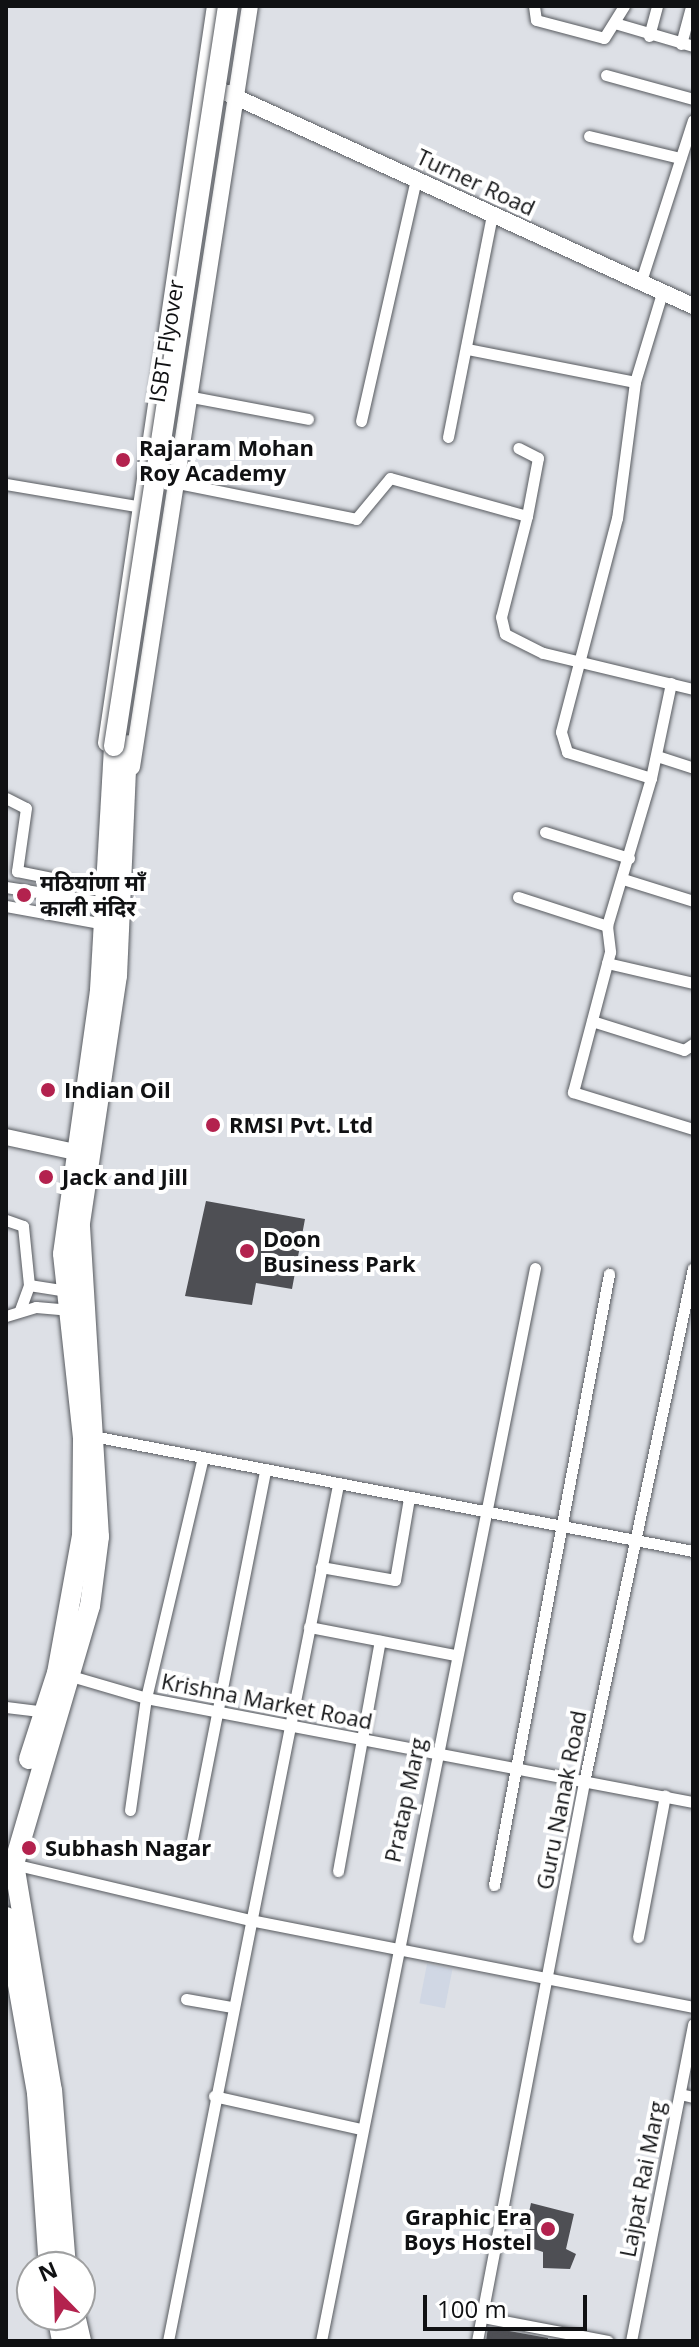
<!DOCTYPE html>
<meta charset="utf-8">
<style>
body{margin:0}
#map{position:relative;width:699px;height:2347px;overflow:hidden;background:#dde0e6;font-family:"Open Sans","Noto Sans Devanagari",sans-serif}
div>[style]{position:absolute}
.built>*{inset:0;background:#d0d7e4;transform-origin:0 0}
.building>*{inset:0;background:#4e4f54}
.roads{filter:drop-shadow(0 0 2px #575a5f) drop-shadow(0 0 2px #575a5f)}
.street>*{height:11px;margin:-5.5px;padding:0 5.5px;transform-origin:5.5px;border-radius:5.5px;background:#fff}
.secondary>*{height:16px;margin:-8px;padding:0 8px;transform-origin:8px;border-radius:8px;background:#fff}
.highway>*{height:20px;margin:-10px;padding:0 10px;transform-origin:10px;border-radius:10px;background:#fff}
.bridges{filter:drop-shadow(0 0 2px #575a5f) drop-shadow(0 0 2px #575a5f)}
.highway-bridge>*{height:20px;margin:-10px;padding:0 10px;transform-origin:10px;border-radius:10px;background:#fff}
.dots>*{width:22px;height:22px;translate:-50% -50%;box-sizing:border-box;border:4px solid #fff;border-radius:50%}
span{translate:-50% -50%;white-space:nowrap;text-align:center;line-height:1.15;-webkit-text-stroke:8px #fff;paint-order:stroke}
.street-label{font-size:22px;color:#101113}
.poi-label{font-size:22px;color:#101113;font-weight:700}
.left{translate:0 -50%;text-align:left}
.right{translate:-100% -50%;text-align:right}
.frame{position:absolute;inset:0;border:8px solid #101113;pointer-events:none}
.north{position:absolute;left:16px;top:2251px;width:80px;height:80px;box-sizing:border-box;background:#fff;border:2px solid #9fa0a1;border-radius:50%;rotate:337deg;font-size:22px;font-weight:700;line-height:32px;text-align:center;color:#101113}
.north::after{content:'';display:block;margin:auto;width:28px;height:36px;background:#b3224e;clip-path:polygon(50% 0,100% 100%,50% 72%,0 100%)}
.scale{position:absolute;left:423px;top:2295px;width:164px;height:36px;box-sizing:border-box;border:4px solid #101113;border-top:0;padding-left:10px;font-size:24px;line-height:28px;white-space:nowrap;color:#101113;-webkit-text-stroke:6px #fff;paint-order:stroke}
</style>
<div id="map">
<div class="built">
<div style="left:427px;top:1964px;width:26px;height:40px;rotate:11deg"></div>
</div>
<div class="building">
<div style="clip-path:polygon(206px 1201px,305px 1219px,292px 1289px,256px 1283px,252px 1305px,185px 1296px)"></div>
<div style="clip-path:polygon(531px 2203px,574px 2214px,566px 2249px,576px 2254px,570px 2269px,543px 2268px,543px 2252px,522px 2245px)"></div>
<div style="clip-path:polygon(488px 2327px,548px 2338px,548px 2341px,486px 2341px)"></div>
</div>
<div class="roads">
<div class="street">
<div style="left:534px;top:6px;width:14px;rotate:82deg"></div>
<div style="left:536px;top:20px;width:70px;rotate:14.8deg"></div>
<div style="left:604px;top:38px;width:38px;rotate:-58deg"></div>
<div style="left:618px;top:24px;width:78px;rotate:16.3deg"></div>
<div style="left:649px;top:36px;width:31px;rotate:-75deg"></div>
<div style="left:681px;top:44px;width:39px;rotate:-75deg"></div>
<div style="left:606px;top:75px;width:90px;rotate:15.4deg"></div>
<div style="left:589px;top:136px;width:94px;rotate:13.6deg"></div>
<div style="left:640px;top:284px;width:172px;rotate:-72.1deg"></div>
<div style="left:662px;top:293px;width:93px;rotate:106.9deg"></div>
<div style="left:635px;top:382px;width:137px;rotate:97.5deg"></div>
<div style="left:617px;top:518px;width:221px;rotate:104.7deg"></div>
<div style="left:561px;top:732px;width:21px;rotate:73deg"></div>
<div style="left:567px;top:752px;width:88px;rotate:17.2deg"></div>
<div style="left:651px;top:778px;width:154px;rotate:106.6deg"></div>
<div style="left:607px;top:926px;width:26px;rotate:83deg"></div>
<div style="left:610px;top:952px;width:145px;rotate:104.8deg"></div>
<div style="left:573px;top:1092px;width:126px;rotate:17.1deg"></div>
<div style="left:467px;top:349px;width:171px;rotate:11.1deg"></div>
<div style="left:192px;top:397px;width:118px;rotate:10.7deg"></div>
<div style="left:361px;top:421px;width:249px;rotate:-77.2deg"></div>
<div style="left:448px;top:437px;width:227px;rotate:-78.8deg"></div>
<div style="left:178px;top:483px;width:182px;rotate:11.4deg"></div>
<div style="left:356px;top:519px;width:53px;rotate:-50.3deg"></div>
<div style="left:390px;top:478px;width:142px;rotate:15.5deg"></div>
<div style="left:527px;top:516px;width:59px;rotate:-79.3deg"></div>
<div style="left:538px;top:458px;width:22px;rotate:-153deg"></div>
<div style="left:6px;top:484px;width:132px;rotate:9.6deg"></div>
<div style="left:527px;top:516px;width:104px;rotate:104.4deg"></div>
<div style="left:501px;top:617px;width:17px;rotate:77deg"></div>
<div style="left:505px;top:634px;width:42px;rotate:26.6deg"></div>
<div style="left:543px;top:653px;width:154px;rotate:13.5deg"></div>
<div style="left:657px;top:756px;width:38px;rotate:18deg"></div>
<div style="left:651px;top:778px;width:97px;rotate:-78.1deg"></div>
<div style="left:6px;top:798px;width:22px;rotate:27deg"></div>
<div style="left:26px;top:808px;width:64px;rotate:98.1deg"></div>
<div style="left:17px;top:871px;width:92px;rotate:11.3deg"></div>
<div style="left:545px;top:832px;width:88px;rotate:17.2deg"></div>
<div style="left:623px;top:879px;width:73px;rotate:17.4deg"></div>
<div style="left:6px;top:887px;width:102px;rotate:9deg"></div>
<div style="left:518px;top:897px;width:94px;rotate:18deg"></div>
<div style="left:6px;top:906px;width:101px;rotate:10.3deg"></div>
<div style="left:607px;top:963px;width:88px;rotate:13.1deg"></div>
<div style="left:592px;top:1021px;width:96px;rotate:17.5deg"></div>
<div style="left:684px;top:1050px;width:11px;rotate:-34deg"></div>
<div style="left:6px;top:1220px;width:18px;rotate:19deg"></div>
<div style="left:23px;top:1226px;width:59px;rotate:84.2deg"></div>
<div style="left:29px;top:1285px;width:37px;rotate:9deg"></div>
<div style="left:20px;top:1310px;width:27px;rotate:-70deg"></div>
<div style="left:6px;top:1316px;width:31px;rotate:-17deg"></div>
<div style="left:36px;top:1307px;width:32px;rotate:5deg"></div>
<div style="left:98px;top:1437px;width:606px;rotate:10.85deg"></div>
<div style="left:321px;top:1567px;width:75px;rotate:10deg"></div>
<div style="left:395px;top:1580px;width:83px;rotate:-80.3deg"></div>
<div style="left:309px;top:1627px;width:149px;rotate:10.9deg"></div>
<div style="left:71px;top:1676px;width:78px;rotate:16.3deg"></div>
<div style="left:146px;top:1698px;width:557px;rotate:10.77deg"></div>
<div style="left:6px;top:1707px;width:38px;rotate:7deg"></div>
<div style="left:130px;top:1810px;width:113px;rotate:-81.9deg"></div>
<div style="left:146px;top:1698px;width:244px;rotate:-76.7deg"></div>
<div style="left:192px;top:1840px;width:375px;rotate:-78.8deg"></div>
<div style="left:13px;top:1864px;width:244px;rotate:13.3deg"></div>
<div style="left:250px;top:1920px;width:451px;rotate:11.1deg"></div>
<div style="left:338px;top:1871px;width:234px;rotate:-79.7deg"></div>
<div style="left:494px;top:1885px;width:622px;rotate:-79.34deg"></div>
<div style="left:638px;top:1937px;width:144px;rotate:-79.2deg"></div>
<div style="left:186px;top:1999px;width:47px;rotate:9.9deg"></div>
<div style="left:680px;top:2094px;width:13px;rotate:13deg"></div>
<div style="left:214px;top:2096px;width:150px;rotate:12.7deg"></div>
<div style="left:482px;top:2317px;width:128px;rotate:10.8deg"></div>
<div style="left:168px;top:2341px;width:873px;rotate:-78.77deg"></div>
<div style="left:321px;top:2341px;width:1094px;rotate:-78.72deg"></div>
<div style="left:477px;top:2341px;width:569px;rotate:-79.16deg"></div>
<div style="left:584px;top:1782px;width:525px;rotate:-78.03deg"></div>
<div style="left:631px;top:2341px;width:323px;rotate:-78.9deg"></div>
</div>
<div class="secondary">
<div style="left:207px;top:84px;width:534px;rotate:24.55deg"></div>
<div style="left:106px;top:743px;width:745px;rotate:-81.59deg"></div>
<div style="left:132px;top:767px;width:770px;rotate:-81.19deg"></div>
<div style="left:6px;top:1137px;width:85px;rotate:12.2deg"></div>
</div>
<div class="highway">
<div style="left:29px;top:1759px;width:90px;rotate:-72deg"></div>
<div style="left:57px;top:1673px;width:139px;rotate:-79.7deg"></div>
<div style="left:82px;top:1536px;width:98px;rotate:-89.4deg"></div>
<div style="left:83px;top:1438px;width:185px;rotate:-96.2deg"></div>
<div style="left:63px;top:1254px;width:267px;rotate:-82deg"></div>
<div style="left:100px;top:990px;width:244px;rotate:-86.7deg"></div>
<div style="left:6px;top:1917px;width:179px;rotate:80deg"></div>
<div style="left:37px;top:2093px;width:174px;rotate:86.1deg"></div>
<div style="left:66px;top:2267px;width:177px;rotate:-94.5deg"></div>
<div style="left:52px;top:2091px;width:230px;rotate:-99.5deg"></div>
<div style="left:14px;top:1864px;width:269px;rotate:-73.6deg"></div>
<div style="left:90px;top:1606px;width:70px;rotate:-82.6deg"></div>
<div style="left:99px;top:1537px;width:315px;rotate:-93.5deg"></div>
<div style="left:80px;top:1223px;width:250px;rotate:-81.5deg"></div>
<div style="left:117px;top:976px;width:231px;rotate:-87.5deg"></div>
<div style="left:57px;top:2315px;width:26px;rotate:79deg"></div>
<div style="left:75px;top:2315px;width:27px;rotate:77deg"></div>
</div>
</div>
<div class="bridges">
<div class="highway-bridge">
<div style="left:114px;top:746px;width:749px;rotate:-81.24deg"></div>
</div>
</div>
<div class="dots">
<div style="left:123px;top:460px;background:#b3224e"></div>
<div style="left:24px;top:895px;background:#b3224e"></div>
<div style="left:48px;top:1090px;background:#b3224e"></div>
<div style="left:213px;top:1125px;background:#b3224e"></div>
<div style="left:46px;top:1177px;background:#b3224e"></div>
<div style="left:247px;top:1251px;background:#b3224e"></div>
<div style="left:29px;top:1848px;background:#b3224e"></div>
<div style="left:548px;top:2229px;background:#b3224e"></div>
</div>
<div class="street-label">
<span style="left:476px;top:182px;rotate:25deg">Turner Road</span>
<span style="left:166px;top:341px;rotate:-81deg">ISBT Flyover</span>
<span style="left:267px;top:1701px;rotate:11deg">Krishna Market Road</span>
<span style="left:405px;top:1800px;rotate:-78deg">Pratap Marg</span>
<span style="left:561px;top:1800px;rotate:-79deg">Guru Nanak Road</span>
<span style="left:642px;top:2179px;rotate:-79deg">Lajpat Rai Marg</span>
</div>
<div class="poi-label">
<span class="left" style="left:139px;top:460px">Rajaram Mohan<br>Roy Academy</span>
<span class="left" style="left:40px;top:895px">मठियांणा माँ<br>काली मंदिर</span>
<span class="left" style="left:64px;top:1090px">Indian Oil</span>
<span class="left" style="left:229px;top:1125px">RMSI Pvt. Ltd</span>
<span class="left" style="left:62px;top:1177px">Jack and Jill</span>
<span class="left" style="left:263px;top:1251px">Doon<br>Business Park</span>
<span class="left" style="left:45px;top:1848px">Subhash Nagar</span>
<span class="right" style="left:532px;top:2229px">Graphic Era<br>Boys Hostel</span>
</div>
<div class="frame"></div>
<div class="north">N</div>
<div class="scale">100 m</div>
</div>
